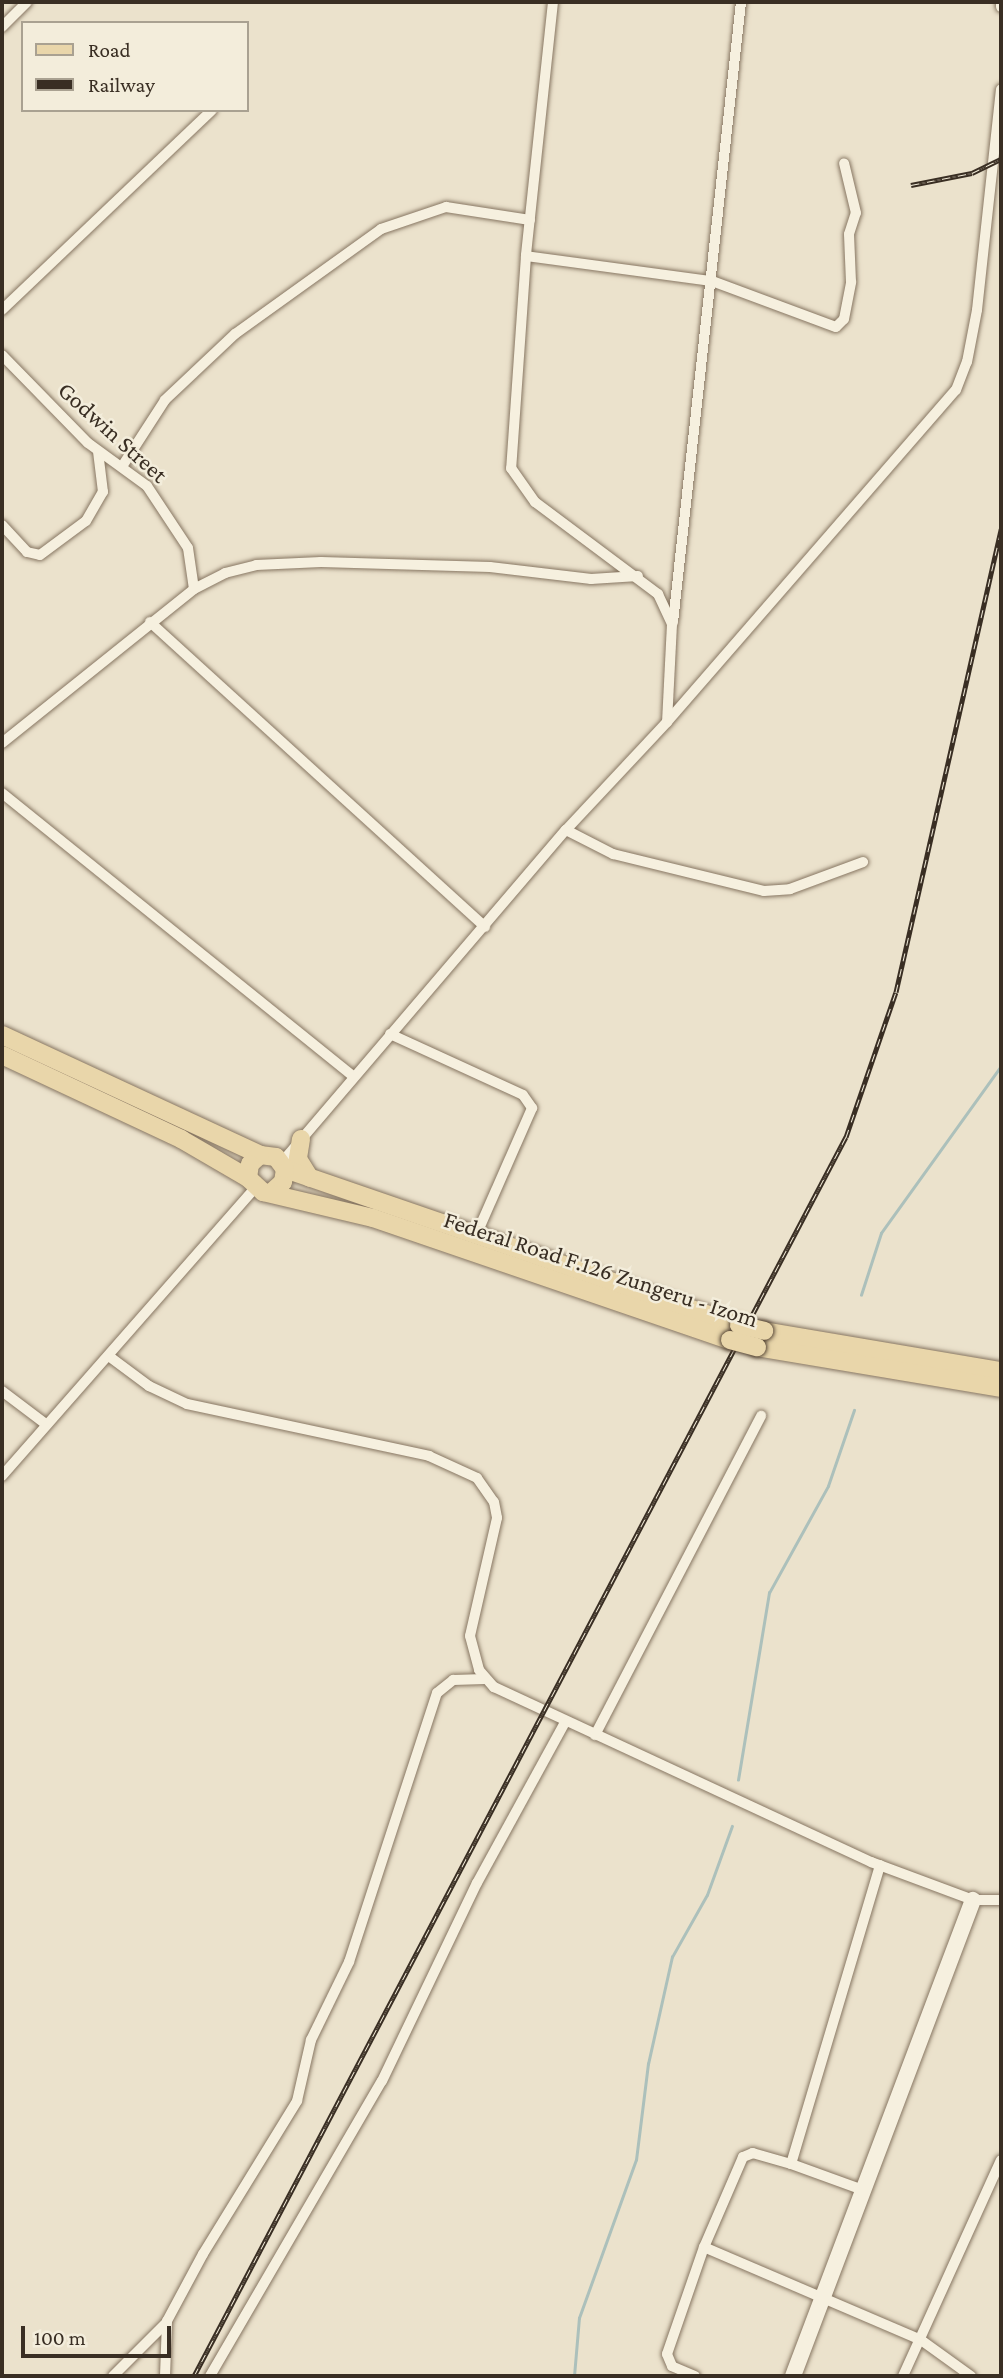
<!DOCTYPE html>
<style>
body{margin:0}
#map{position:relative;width:1003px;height:2378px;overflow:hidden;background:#ebe2cc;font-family:"Crimson Pro",serif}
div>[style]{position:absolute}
.stream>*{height:2.5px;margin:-1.25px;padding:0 1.25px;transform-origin:1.25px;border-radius:1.25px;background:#acc0bb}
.roads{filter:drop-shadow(0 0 2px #877662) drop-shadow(0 0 2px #877662)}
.minor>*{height:10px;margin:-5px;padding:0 5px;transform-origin:5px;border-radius:5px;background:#f6f0df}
.secondary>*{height:16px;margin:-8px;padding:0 8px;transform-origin:8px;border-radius:8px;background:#f6f0df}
.primary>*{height:18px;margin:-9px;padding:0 9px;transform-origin:9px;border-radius:9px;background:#e9d6aa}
.rail>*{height:5px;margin-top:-2.5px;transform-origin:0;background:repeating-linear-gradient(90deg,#f3eddb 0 8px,#392e23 0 16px);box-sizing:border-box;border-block:2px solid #392e23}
.bridges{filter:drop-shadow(0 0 2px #554535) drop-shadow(0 0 2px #554535)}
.primary-bridge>*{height:18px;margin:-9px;padding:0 9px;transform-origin:9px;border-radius:9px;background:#e9d6aa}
span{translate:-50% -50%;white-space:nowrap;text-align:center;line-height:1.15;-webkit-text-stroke:5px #f3eddb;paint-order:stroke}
.street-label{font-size:24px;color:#392e23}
.frame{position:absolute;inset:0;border:4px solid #392e23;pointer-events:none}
.legend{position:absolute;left:21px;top:21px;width:228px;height:91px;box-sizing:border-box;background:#f3eddb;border:2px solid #a9a191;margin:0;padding:9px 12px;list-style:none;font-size:21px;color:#392e23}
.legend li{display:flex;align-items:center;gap:14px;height:35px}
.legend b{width:35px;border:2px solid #a9a191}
.scale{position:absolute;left:21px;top:2326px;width:150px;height:32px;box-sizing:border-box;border:4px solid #392e23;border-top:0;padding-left:9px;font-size:21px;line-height:24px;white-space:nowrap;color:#392e23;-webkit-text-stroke:5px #f3eddb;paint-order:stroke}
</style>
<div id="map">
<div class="stream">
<div style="left:861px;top:1295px;width:65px;rotate:-72.1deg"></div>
<div style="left:881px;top:1233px;width:206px;rotate:-54.3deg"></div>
<div style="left:738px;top:1780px;width:190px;rotate:-80.6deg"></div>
<div style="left:769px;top:1593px;width:122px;rotate:-61.1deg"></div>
<div style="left:828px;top:1486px;width:80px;rotate:-71.1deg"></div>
<div style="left:574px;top:2376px;width:58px;rotate:-85.1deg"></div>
<div style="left:579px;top:2318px;width:168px;rotate:-70.2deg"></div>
<div style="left:636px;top:2160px;width:97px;rotate:-82.9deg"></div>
<div style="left:648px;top:2064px;width:110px;rotate:-77.4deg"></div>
<div style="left:672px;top:1957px;width:71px;rotate:-60.6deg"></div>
<div style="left:707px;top:1895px;width:73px;rotate:-70.1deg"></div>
</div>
<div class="roads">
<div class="minor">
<div style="left:553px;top:2px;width:255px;rotate:96.1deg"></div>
<div style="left:526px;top:256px;width:213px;rotate:94deg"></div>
<div style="left:511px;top:468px;width:42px;rotate:54.8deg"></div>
<div style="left:535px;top:502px;width:154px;rotate:36.8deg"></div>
<div style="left:658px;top:594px;width:33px;rotate:65deg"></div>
<div style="left:672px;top:624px;width:98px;rotate:92.9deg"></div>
<div style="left:1001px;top:2px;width:5px;rotate:90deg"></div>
<div style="left:2px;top:27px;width:35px;rotate:-45deg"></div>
<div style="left:526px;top:256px;width:188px;rotate:7.7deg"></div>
<div style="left:712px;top:281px;width:132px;rotate:20.4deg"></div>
<div style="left:836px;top:327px;width:11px;rotate:-45deg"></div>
<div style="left:844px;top:319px;width:38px;rotate:-79deg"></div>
<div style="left:851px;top:282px;width:48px;rotate:-92.4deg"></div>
<div style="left:849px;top:234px;width:22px;rotate:-72deg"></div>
<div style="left:856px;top:213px;width:51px;rotate:-103.5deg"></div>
<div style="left:2px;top:310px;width:290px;rotate:-43.6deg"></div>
<div style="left:2px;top:355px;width:123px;rotate:45.7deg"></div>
<div style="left:88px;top:443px;width:73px;rotate:36.1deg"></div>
<div style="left:147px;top:486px;width:74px;rotate:56.5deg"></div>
<div style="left:188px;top:548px;width:41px;rotate:81.7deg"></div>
<div style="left:123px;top:465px;width:77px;rotate:-57.1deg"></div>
<div style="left:165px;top:400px;width:96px;rotate:-43.3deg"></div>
<div style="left:235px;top:334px;width:180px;rotate:-35.7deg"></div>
<div style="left:381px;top:229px;width:69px;rotate:-18.7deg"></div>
<div style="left:446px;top:207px;width:85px;rotate:8.8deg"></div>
<div style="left:2px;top:525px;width:37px;rotate:47deg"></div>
<div style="left:27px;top:552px;width:13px;rotate:13deg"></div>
<div style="left:40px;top:555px;width:57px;rotate:-36.5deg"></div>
<div style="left:86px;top:521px;width:34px;rotate:-60deg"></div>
<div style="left:103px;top:492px;width:41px;rotate:-97deg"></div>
<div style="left:150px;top:622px;width:453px;rotate:42.3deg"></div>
<div style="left:673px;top:622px;width:624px;rotate:-83.74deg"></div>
<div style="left:2px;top:743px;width:246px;rotate:-38.7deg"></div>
<div style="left:194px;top:589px;width:35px;rotate:-27deg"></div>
<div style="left:225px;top:573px;width:32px;rotate:-14deg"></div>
<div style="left:256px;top:565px;width:65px;rotate:-2.6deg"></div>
<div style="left:321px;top:562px;width:169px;rotate:1.7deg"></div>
<div style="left:490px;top:567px;width:102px;rotate:6.8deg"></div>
<div style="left:591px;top:579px;width:47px;rotate:-3.7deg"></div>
<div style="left:2px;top:793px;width:452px;rotate:38.9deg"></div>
<div style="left:566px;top:830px;width:53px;rotate:27.1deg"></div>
<div style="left:613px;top:854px;width:155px;rotate:13.8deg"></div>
<div style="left:764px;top:891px;width:26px;rotate:-4deg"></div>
<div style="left:790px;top:889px;width:78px;rotate:-20.3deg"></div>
<div style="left:390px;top:1034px;width:146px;rotate:24.6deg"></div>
<div style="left:523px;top:1095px;width:16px;rotate:55deg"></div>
<div style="left:532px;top:1108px;width:142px;rotate:113.7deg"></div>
<div style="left:282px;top:1162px;width:437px;rotate:-49.5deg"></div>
<div style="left:566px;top:830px;width:148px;rotate:-46.9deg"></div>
<div style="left:667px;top:722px;width:440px;rotate:-49deg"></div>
<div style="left:956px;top:390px;width:30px;rotate:-69deg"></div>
<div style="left:967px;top:362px;width:53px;rotate:-79.1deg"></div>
<div style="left:977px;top:310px;width:222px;rotate:-83.8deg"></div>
<div style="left:110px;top:1357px;width:49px;rotate:36.6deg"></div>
<div style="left:149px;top:1386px;width:42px;rotate:25.3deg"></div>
<div style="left:187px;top:1404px;width:248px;rotate:12.1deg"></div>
<div style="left:429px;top:1456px;width:53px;rotate:24.6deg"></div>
<div style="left:477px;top:1478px;width:29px;rotate:55deg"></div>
<div style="left:494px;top:1502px;width:16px;rotate:79deg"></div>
<div style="left:497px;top:1518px;width:121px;rotate:102.9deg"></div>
<div style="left:470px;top:1636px;width:35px;rotate:75deg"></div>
<div style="left:479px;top:1670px;width:23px;rotate:49deg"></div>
<div style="left:494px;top:1687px;width:416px;rotate:24.9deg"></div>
<div style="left:871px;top:1862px;width:109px;rotate:20.4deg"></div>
<div style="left:973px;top:1900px;width:28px"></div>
<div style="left:2px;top:1391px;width:56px;rotate:37.1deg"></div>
<div style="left:2px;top:1476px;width:383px;rotate:-48.7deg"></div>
<div style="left:595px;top:1735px;width:360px;rotate:-62.5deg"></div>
<div style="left:791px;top:2164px;width:40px;rotate:-164deg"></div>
<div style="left:753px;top:2153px;width:11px;rotate:158deg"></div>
<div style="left:743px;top:2157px;width:98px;rotate:113.4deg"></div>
<div style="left:704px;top:2247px;width:236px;rotate:23.2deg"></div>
<div style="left:921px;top:2340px;width:62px;rotate:35.8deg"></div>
<div style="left:863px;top:2190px;width:77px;rotate:-160.1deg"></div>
<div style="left:791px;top:2164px;width:312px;rotate:-73.4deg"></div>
<div style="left:113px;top:2376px;width:75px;rotate:-45deg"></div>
<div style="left:165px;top:2376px;width:55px;rotate:-87.9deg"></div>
<div style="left:167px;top:2321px;width:76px;rotate:-61.8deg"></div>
<div style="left:203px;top:2254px;width:180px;rotate:-58.4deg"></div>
<div style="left:297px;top:2101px;width:63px;rotate:-77.1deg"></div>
<div style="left:311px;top:2040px;width:87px;rotate:-64deg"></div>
<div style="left:349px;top:1962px;width:283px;rotate:-71.9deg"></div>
<div style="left:437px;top:1693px;width:21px;rotate:-39deg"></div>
<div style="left:453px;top:1680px;width:32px;rotate:-2deg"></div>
<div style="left:210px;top:2376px;width:341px;rotate:-59.8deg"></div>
<div style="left:382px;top:2081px;width:220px;rotate:-64.4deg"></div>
<div style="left:477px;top:1883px;width:183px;rotate:-61.3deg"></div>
<div style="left:695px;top:2376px;width:25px;rotate:-157deg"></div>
<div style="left:672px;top:2366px;width:13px;rotate:-113deg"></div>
<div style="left:667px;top:2354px;width:113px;rotate:-70.9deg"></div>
<div style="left:903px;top:2376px;width:237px;rotate:-65.6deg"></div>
</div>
<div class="secondary">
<div style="left:793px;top:2376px;width:509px;rotate:-69.29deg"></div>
</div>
<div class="primary">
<div style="left:2px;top:1035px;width:285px;rotate:24.9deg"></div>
<div style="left:2px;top:1055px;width:198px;rotate:25.1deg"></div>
<div style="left:181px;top:1139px;width:78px;rotate:30.2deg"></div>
<div style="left:301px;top:1139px;width:20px;rotate:99deg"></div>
<div style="left:298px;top:1159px;width:22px;rotate:58deg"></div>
<div style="left:285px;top:1169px;width:480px;rotate:19deg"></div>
<div style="left:273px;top:1191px;width:13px;rotate:-42deg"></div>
<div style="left:283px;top:1182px;width:13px;rotate:-81deg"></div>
<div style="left:285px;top:1169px;width:15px;rotate:-127deg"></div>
<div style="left:276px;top:1157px;width:16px;rotate:-173deg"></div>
<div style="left:260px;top:1155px;width:13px;rotate:138deg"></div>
<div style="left:250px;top:1164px;width:14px;rotate:98deg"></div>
<div style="left:248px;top:1178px;width:21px;rotate:43deg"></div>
<div style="left:263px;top:1192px;width:113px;rotate:13.3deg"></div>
<div style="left:373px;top:1218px;width:377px;rotate:18.9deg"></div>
<div style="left:764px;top:1331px;width:240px;rotate:9.6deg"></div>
<div style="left:757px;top:1347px;width:247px;rotate:9.5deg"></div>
</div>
</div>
<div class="rail">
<div style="left:911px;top:185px;width:62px;rotate:-11.1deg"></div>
<div style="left:972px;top:173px;width:32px;rotate:-26deg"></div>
<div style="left:194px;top:2376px;width:1400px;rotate:-62.25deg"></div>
<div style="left:846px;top:1137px;width:153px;rotate:-71deg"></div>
<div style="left:896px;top:992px;width:475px;rotate:-77.2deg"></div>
</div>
<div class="bridges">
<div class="primary-bridge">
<div style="left:739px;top:1325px;width:26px;rotate:13deg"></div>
<div style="left:730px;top:1340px;width:28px;rotate:15deg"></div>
</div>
</div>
<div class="street-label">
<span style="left:113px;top:432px;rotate:42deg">Godwin Street</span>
<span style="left:601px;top:1269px;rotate:18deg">Federal Road F.126 Zungeru - Izom</span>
</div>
<div class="frame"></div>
<ul class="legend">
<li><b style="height:9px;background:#e9d6aa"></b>Road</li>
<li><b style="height:9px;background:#392e23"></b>Railway</li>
</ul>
<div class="scale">100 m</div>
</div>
